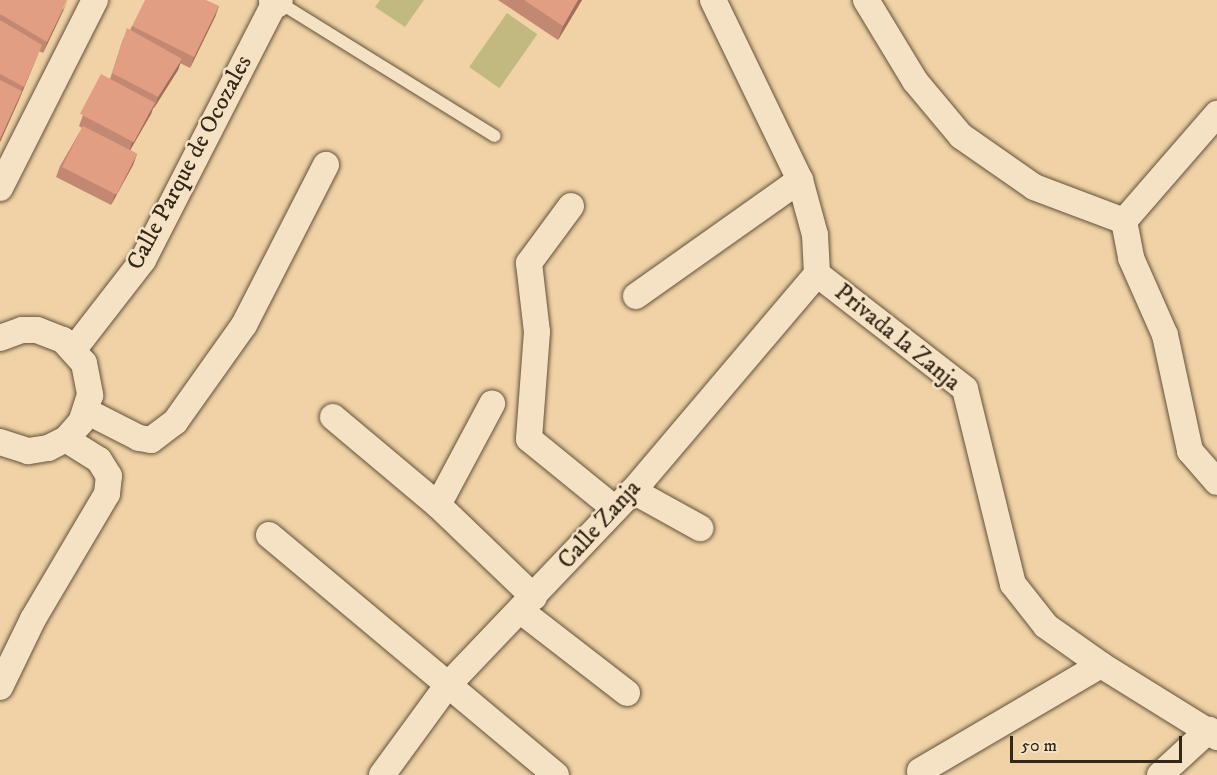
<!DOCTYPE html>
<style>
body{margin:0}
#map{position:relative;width:1217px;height:775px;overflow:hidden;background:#f0d2a6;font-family:"IM FELL DW Pica",serif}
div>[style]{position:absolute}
.green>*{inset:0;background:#c2b981;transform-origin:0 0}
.roads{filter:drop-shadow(0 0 2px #64523b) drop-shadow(0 0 2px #64523b)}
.lane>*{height:12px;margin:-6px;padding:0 6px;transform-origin:6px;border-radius:6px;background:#f5e2c5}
.street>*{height:26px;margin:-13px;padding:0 13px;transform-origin:13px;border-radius:13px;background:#f5e2c5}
.secondary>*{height:33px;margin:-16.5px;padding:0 16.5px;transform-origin:16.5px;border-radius:16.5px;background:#f5e2c5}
.wall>*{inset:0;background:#c28871}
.shaded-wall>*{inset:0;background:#9e6f5c}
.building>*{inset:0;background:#e19e83;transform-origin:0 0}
span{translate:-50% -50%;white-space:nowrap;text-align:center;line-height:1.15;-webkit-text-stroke:5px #f5e2c5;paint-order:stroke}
.street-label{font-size:24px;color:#352717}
.scale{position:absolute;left:1010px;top:736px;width:172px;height:27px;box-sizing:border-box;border:3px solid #352717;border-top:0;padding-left:8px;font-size:18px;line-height:21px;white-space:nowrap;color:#352717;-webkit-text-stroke:4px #f5e2c5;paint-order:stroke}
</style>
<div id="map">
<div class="green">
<div style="clip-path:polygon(380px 0,424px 0,405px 27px,375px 7px)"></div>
<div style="left:507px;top:13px;width:37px;height:66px;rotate:35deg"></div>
</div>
<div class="roads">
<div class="lane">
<div style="left:277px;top:1px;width:256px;rotate:31.8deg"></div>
</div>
<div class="street">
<div style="left:713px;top:0;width:200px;rotate:64.2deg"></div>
<div style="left:800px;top:180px;width:57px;rotate:74.7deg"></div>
<div style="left:815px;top:235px;width:39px;rotate:87deg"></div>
<div style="left:817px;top:274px;width:187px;rotate:37.8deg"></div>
<div style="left:965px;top:389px;width:201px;rotate:76.2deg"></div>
<div style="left:1013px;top:584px;width:53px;rotate:51.8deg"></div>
<div style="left:1046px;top:626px;width:67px;rotate:35.3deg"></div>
<div style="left:1101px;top:665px;width:137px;rotate:31.8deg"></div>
<div style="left:866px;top:0;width:95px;rotate:58.8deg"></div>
<div style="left:915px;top:81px;width:72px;rotate:50.1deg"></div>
<div style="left:961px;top:136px;width:89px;rotate:34.9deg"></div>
<div style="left:1034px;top:187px;width:96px;rotate:20.7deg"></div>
<div style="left:1124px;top:221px;width:38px;rotate:79deg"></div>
<div style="left:1131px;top:258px;width:84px;rotate:66.2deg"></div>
<div style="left:1165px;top:335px;width:119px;rotate:77.8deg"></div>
<div style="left:1190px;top:451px;width:41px;rotate:48.9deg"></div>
<div style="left:0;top:188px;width:211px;rotate:-63.2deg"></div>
<div style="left:571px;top:206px;width:71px;rotate:126.4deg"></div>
<div style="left:529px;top:263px;width:69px;rotate:83.4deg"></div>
<div style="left:537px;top:332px;width:107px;rotate:94.3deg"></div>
<div style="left:529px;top:439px;width:111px;rotate:39.1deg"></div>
<div style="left:1124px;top:221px;width:142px;rotate:-49deg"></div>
<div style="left:636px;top:296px;width:201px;rotate:-35.3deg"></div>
<div style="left:0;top:338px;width:23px;rotate:-20deg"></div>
<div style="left:22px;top:330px;width:15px"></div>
<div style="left:37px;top:330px;width:28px;rotate:21deg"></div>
<div style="left:63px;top:340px;width:31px;rotate:48deg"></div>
<div style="left:84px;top:363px;width:33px;rotate:79deg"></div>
<div style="left:90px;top:395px;width:28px;rotate:108deg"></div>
<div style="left:81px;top:422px;width:23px;rotate:131deg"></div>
<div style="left:66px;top:439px;width:20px;rotate:153deg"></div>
<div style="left:48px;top:448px;width:20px;rotate:171deg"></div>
<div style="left:28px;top:451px;width:29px;rotate:-162deg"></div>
<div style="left:74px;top:349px;width:113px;rotate:-52.2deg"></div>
<div style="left:143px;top:260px;width:292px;rotate:-62.9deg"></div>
<div style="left:86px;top:411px;width:59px;rotate:27deg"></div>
<div style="left:139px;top:438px;width:12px;rotate:9deg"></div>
<div style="left:151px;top:440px;width:30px;rotate:-37deg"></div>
<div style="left:175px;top:422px;width:119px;rotate:-54.6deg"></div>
<div style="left:244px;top:325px;width:180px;rotate:-62.9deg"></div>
<div style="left:333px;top:417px;width:137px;rotate:40deg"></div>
<div style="left:438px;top:505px;width:133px;rotate:43.8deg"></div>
<div style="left:633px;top:491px;width:77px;rotate:28.9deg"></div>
<div style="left:438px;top:505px;width:115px;rotate:-61.9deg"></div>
<div style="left:269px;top:535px;width:374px;rotate:39.9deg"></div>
<div style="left:521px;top:611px;width:134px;rotate:37.7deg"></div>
<div style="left:0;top:687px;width:76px;rotate:-64.1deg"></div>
<div style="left:33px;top:619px;width:145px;rotate:-59.4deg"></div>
<div style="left:107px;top:494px;width:18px;rotate:-84deg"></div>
<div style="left:109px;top:476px;width:19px;rotate:-122deg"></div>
<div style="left:99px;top:460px;width:39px;rotate:-148deg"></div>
<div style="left:920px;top:771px;width:210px;rotate:-30.4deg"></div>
<div style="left:382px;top:775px;width:110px;rotate:-53.9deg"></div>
<div style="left:447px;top:686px;width:269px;rotate:-46.4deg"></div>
<div style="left:633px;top:491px;width:285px;rotate:-49.7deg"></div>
<div style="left:1160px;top:775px;width:67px;rotate:-42.6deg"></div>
</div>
<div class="secondary">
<div style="left:275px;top:0;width:1px;rotate:45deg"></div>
</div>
</div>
<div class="wall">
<div style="clip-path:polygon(0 0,64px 9px,43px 53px,39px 51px,18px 102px,0 142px)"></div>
<div style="clip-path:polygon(498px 0,582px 0,558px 40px)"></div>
<div style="clip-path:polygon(219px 6px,215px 17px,190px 68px,180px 63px,178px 70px,154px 108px,153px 108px,151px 114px,130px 150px,137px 154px,133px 165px,111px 205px,56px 177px,60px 166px,82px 128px,79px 126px,83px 115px,110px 79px,123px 39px,130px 30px,132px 26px)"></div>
</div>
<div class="shaded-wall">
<div style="clip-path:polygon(68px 0,64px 9px,43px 53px,47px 42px)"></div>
<div style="clip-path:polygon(578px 0,582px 0,558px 40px,563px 26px)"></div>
<div style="clip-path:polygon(219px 6px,215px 17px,190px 68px,194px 57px)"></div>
<div style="clip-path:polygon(42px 45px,18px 102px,0 142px,0 139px)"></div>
<div style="clip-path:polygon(182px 59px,178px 70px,154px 108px,158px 97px)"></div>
<div style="clip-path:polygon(155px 103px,151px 114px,128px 154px,132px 143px)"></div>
<div style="clip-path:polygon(137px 154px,133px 165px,111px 205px,115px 194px)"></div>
</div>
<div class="building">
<div style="clip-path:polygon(0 0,67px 0,47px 42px,0 14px)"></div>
<div style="clip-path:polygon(145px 0,206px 0,219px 6px,194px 57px,132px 26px)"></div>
<div style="clip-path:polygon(524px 0,578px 0,563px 26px)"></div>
<div style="clip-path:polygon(0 20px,42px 45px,24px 87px,0 74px)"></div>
<div style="clip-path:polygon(127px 28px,182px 59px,158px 97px,112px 73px)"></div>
<div style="left:101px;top:74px;width:61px;height:45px;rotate:28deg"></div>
<div style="clip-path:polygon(0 80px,22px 91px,0 139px)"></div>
<div style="left:83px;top:126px;width:61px;height:46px;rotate:27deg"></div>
</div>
<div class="street-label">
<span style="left:190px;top:163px;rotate:-62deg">Calle Parque de Ocozales</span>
<span style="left:897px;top:338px;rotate:39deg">Privada la Zanja</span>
<span style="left:600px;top:525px;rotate:-48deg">Calle Zanja</span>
</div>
<div class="scale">50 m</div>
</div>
